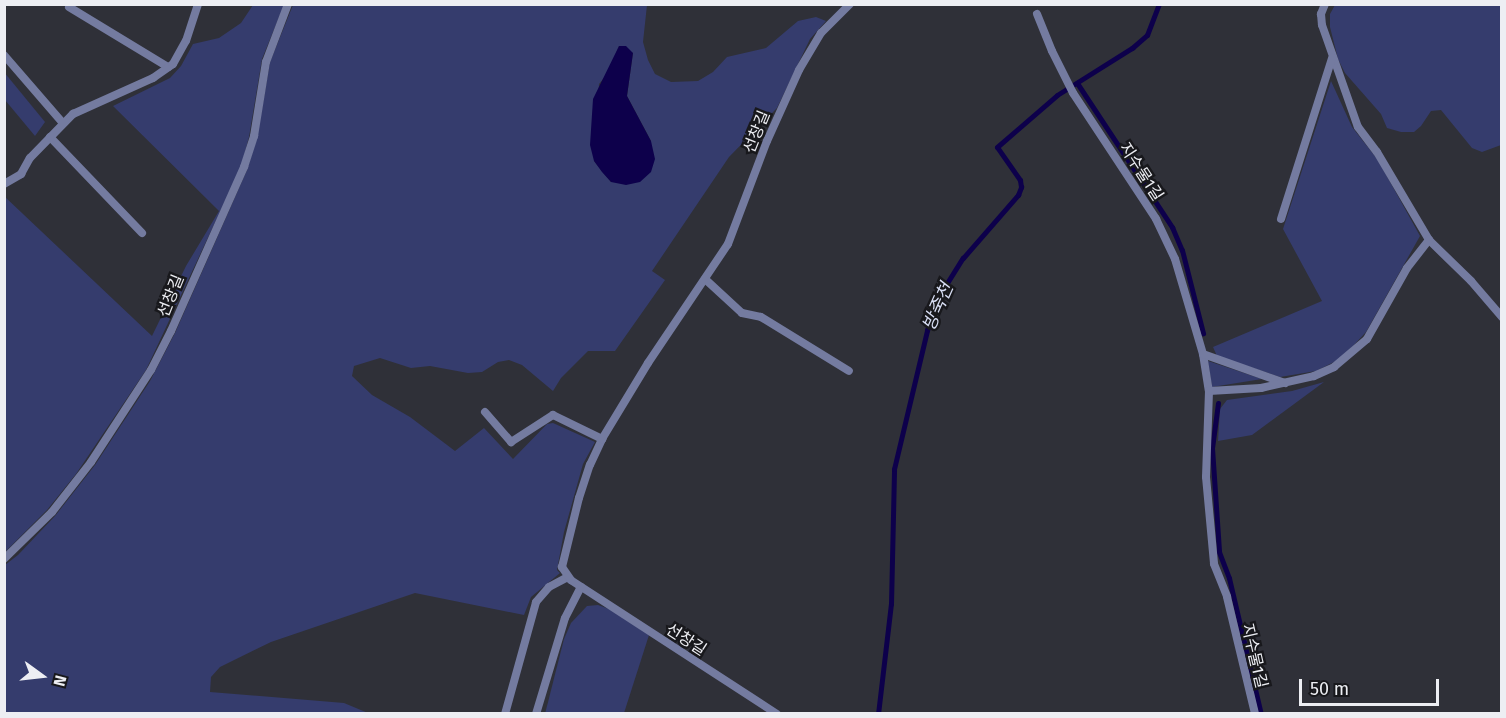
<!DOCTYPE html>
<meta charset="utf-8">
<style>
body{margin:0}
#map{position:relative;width:1506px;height:718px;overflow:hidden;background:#2f3038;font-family:"Fira Sans","Noto Sans KR",sans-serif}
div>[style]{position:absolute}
.green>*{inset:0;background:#353c6d}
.water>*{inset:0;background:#0d004b}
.stream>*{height:5px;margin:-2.5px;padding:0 2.5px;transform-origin:2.5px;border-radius:2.5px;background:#0d004b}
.lane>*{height:8px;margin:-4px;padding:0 4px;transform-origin:4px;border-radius:4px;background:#747ba0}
span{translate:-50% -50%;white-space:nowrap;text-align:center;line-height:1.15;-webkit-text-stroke:5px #18181c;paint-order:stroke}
.street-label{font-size:16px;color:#edeef3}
.water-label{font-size:18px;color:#d8def4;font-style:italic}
.frame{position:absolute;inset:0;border:6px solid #edeef3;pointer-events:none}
.north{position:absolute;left:12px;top:646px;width:60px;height:60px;-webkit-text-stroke:4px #18181c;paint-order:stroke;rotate:105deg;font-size:16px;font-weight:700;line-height:24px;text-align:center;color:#edeef3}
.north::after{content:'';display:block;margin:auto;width:21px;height:27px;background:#edeef3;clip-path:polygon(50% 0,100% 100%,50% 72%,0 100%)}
.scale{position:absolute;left:1299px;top:679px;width:140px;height:27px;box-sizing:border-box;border:3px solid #edeef3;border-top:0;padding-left:8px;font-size:18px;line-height:21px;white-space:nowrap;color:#edeef3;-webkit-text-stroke:4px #18181c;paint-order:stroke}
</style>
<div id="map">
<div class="green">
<div style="clip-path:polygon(253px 5px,284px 5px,262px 59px,249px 137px,241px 167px,146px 370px,76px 474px,47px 510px,5px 552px,4px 196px,152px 336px,186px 266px,219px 211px,113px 106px,170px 78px,181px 66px,193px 44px,219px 38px,241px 23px)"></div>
<div style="clip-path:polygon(evenodd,293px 5px,647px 5px,643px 42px,648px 60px,655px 74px,671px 82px,698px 81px,713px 72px,727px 57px,766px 48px,798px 21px,816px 17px,826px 21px,810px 39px,777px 108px,729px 157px,652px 271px,665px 280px,615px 351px,588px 351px,561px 378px,553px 391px,522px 365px,509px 360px,498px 362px,482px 372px,468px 373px,430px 366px,411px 368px,380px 358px,354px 366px,352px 376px,372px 395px,410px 417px,455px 451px,484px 428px,513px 459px,547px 424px,553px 423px,595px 442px,583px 464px,564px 532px,557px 570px,560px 573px,531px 597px,524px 615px,415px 593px,271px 642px,220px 667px,211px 677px,210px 692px,344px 703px,368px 713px,5px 714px,5px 565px,18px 555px,55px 516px,95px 465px,150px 381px,175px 333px,247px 170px,257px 138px,270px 62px,293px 5px,619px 46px,633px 53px,627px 96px,651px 141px,611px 182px,594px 161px,599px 84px,608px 73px,619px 46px)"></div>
<div style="clip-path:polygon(1335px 5px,1501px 5px,1501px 145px,1482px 152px,1472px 148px,1441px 110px,1431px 111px,1421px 126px,1414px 132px,1401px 132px,1387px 128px,1381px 114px,1345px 73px,1338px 59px,1330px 27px,1330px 14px)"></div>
<div style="clip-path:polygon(4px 72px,45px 122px,35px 136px,5px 100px)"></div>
<div style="clip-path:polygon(1331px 81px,1352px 127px,1378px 160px,1420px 236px,1366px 332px,1353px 346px,1336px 361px,1316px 371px,1280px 377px,1217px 356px,1213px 347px,1322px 301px,1283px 229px)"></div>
<div style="clip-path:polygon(1208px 361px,1262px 379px,1212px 387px)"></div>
<div style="clip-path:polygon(1324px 382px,1252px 435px,1218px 441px,1220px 409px,1227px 400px,1292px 391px)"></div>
<div style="clip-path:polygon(598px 605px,609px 609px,649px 635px,624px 713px,545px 714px,564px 639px,571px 623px,587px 606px)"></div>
</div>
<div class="water">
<div style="clip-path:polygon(619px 46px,626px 46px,633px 53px,627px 96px,651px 141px,655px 159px,651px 172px,640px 182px,626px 185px,611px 182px,602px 172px,594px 161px,590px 145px,593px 99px)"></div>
</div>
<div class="stream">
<div style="left:1077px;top:83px;width:173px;rotate:56.6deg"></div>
<div style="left:1172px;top:227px;width:25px;rotate:67deg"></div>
<div style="left:1182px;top:250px;width:86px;rotate:75.8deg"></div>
<div style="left:1218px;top:403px;width:45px;rotate:97.6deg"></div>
<div style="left:1212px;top:448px;width:104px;rotate:86.1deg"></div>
<div style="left:1219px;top:552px;width:28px;rotate:69deg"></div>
<div style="left:1229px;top:578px;width:140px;rotate:76.8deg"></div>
<div style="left:878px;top:714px;width:111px;rotate:-83.3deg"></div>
<div style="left:891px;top:604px;width:135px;rotate:-88.7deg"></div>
<div style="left:894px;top:469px;width:143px;rotate:-76.6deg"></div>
<div style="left:927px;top:330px;width:42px;rotate:-69deg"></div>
<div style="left:942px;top:291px;width:39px;rotate:-58deg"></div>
<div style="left:963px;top:258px;width:84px;rotate:-48.9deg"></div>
<div style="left:1018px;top:195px;width:9px;rotate:-69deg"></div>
<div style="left:1021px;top:187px;width:7px;rotate:-98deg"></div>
<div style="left:1020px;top:180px;width:40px;rotate:-124.9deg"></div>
<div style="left:997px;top:147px;width:79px;rotate:-40.9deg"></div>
<div style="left:1057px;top:95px;width:89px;rotate:-32.1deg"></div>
<div style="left:1132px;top:48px;width:20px;rotate:-41deg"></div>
<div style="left:1147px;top:35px;width:33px;rotate:-69deg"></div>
</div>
<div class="lane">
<div style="left:1325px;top:4px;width:11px;rotate:112deg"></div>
<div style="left:1321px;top:14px;width:11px;rotate:85deg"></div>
<div style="left:1322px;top:25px;width:108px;rotate:70.6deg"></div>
<div style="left:1358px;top:127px;width:31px;rotate:53deg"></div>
<div style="left:1377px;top:152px;width:102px;rotate:59.4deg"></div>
<div style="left:1429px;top:240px;width:59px;rotate:44.3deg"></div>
<div style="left:1471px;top:281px;width:48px;rotate:49.3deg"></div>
<div style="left:69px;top:7px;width:116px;rotate:31.2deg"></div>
<div style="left:1037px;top:14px;width:40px;rotate:68deg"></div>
<div style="left:1052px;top:51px;width:47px;rotate:63.4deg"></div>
<div style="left:1073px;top:93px;width:151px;rotate:56.6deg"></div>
<div style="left:1156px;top:219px;width:44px;rotate:64.6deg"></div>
<div style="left:1175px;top:259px;width:99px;rotate:73.6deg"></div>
<div style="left:1203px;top:354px;width:37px;rotate:81deg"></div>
<div style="left:1209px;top:391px;width:86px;rotate:92deg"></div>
<div style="left:1206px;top:477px;width:87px;rotate:84.7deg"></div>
<div style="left:1214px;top:564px;width:35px;rotate:68deg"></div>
<div style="left:1227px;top:597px;width:120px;rotate:76.5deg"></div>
<div style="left:4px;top:55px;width:90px;rotate:49.1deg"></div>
<div style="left:50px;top:137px;width:133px;rotate:46.2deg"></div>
<div style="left:4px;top:184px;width:20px;rotate:-30deg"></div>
<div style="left:21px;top:174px;width:18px;rotate:-61deg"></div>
<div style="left:30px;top:158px;width:62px;rotate:-45.7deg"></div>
<div style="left:73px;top:114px;width:88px;rotate:-24.2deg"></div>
<div style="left:153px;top:78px;width:24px;rotate:-35deg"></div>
<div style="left:173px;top:64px;width:26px;rotate:-61deg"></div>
<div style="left:186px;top:41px;width:39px;rotate:-72deg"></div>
<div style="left:1281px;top:219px;width:169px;rotate:-72.4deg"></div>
<div style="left:705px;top:279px;width:50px;rotate:42.6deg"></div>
<div style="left:742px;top:313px;width:19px;rotate:12deg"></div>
<div style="left:761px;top:317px;width:103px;rotate:31.5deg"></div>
<div style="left:1203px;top:354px;width:87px;rotate:19.5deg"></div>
<div style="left:1209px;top:391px;width:52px;rotate:-3.3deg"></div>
<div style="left:1261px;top:388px;width:54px;rotate:-12.8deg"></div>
<div style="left:1314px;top:376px;width:22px;rotate:-24deg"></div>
<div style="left:1334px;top:367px;width:43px;rotate:-40.3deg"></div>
<div style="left:1367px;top:339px;width:81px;rotate:-60.6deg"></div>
<div style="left:1407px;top:268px;width:36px;rotate:-52deg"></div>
<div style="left:485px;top:412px;width:40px;rotate:49deg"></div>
<div style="left:511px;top:442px;width:50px;rotate:-32.7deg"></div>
<div style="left:553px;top:415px;width:55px;rotate:26.1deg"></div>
<div style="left:4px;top:559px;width:67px;rotate:-44.4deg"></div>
<div style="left:52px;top:512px;width:63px;rotate:-52deg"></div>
<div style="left:91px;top:462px;width:110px;rotate:-56.9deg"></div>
<div style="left:151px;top:370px;width:44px;rotate:-62.9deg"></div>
<div style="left:171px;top:331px;width:180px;rotate:-66deg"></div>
<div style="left:244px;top:167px;width:33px;rotate:-72deg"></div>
<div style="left:254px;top:136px;width:75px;rotate:-80.8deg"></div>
<div style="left:266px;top:62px;width:62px;rotate:-69.2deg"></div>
<div style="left:505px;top:714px;width:116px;rotate:-74.5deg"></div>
<div style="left:536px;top:602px;width:20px;rotate:-49deg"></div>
<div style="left:549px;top:587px;width:21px;rotate:-28deg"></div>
<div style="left:536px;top:714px;width:100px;rotate:-73.2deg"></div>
<div style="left:565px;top:618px;width:35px;rotate:-63deg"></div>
<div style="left:777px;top:714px;width:246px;rotate:-147deg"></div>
<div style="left:571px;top:580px;width:16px;rotate:-125deg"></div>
<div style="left:562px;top:567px;width:71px;rotate:-76.2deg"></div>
<div style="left:579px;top:498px;width:35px;rotate:-72deg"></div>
<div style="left:590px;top:465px;width:29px;rotate:-65deg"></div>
<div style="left:602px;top:439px;width:89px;rotate:-58.8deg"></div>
<div style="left:648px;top:363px;width:143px;rotate:-56.1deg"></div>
<div style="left:728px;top:244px;width:110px;rotate:-69.3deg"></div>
<div style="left:767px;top:141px;width:78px;rotate:-65.7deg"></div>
<div style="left:799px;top:70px;width:43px;rotate:-59.3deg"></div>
<div style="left:821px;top:33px;width:41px;rotate:-45deg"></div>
</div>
<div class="street-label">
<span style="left:757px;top:132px;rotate:-68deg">선창길</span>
<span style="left:1141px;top:172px;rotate:57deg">지수물1길</span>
<span style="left:171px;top:296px;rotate:-68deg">선창길</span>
<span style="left:686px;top:640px;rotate:33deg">선창길</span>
<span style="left:1254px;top:656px;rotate:77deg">지수물1길</span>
</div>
<div class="water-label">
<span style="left:938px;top:307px;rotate:-66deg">방죽천</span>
</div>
<div class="frame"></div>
<div class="north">N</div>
<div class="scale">50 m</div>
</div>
